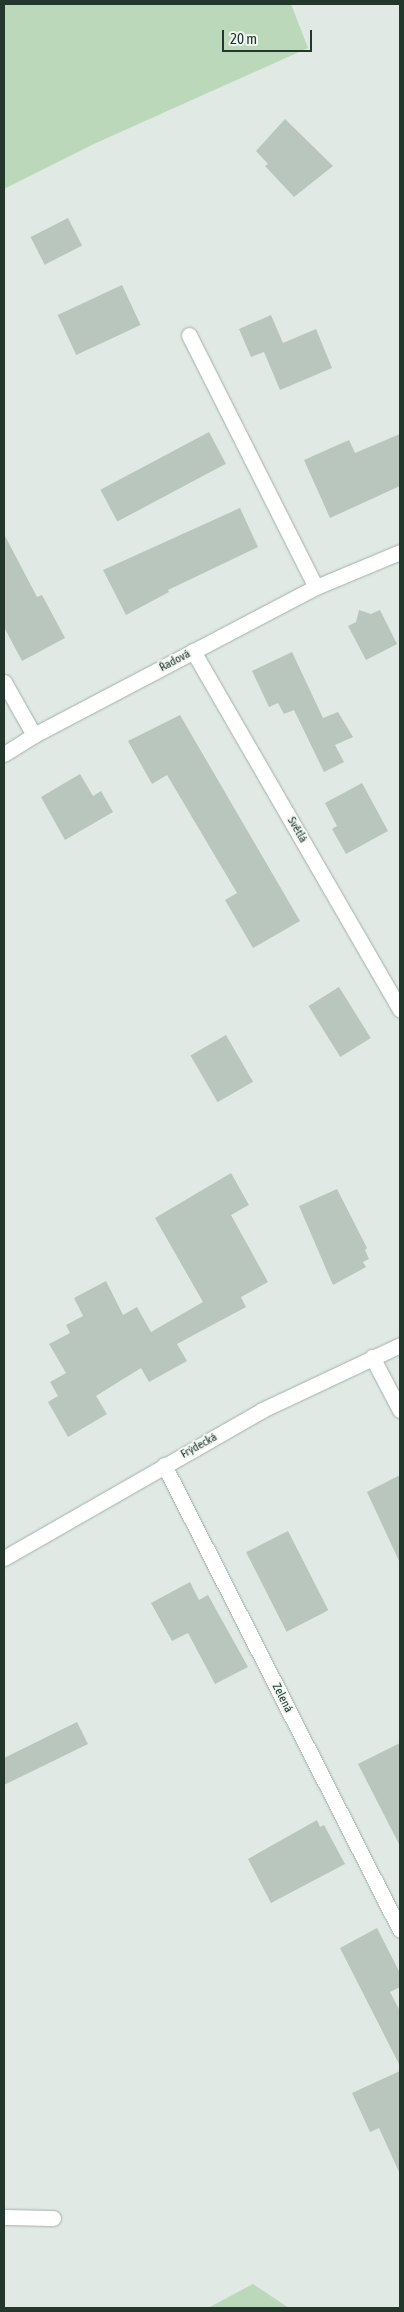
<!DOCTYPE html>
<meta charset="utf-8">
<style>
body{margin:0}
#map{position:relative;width:404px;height:2312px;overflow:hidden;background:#e0e9e3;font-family:"Asap Condensed",sans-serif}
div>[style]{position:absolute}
.green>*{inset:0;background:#bbd8bb}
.building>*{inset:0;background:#b9c6be;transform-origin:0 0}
.roads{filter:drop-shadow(0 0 1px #a4b0a8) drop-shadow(0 0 1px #a4b0a8)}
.lane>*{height:15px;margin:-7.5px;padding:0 7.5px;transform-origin:7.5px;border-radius:7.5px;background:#fff}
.street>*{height:15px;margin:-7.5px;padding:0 7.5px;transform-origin:7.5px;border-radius:7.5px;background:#fff}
.secondary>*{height:15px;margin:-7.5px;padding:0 7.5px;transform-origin:7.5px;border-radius:7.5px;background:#fff}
span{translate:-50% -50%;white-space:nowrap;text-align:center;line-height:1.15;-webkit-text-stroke:4px #f0f6f1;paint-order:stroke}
.street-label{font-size:12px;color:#23372c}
.frame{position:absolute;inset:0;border:5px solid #23372c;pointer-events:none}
.scale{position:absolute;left:222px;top:30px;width:90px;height:22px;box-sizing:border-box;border:2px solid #23372c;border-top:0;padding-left:6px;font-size:15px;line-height:18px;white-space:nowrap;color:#23372c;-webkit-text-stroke:4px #f0f6f1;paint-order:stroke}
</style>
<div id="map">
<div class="green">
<div style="clip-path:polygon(4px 4px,291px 4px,308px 48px,96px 143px,4px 189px)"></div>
<div style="clip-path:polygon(253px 2284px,289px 2308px,208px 2308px)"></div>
</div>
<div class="building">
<div style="clip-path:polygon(285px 119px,333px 166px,294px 197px,265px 166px,268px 164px,256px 151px)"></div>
<div style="left:68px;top:218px;width:31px;height:42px;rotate:63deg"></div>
<div style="left:122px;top:285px;width:44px;height:71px;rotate:65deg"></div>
<div style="clip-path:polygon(271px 315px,283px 343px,316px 329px,332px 368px,280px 390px,264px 352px,251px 357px,239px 329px)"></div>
<div style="left:209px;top:432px;width:36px;height:123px;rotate:62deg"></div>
<div style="clip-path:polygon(400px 434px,400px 486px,330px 518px,304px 460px,349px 440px,355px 453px)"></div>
<div style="clip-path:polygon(240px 508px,258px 547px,168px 590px,169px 592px,126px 615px,103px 570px)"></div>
<div style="clip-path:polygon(4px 534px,37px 597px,42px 595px,65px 638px,22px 661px,4px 627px)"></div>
<div style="clip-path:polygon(359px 610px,371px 614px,380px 610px,397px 644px,366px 660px,348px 626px,356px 622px)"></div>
<div style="clip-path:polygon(292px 652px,323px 718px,338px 712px,353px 737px,335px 745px,344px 762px,324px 772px,294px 710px,284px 714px,278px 703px,269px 707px,252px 671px)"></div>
<div style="clip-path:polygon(180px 715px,300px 921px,253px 948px,225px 900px,237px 893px,167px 775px,152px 784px,128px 741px)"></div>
<div style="clip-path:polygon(80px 774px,93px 796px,101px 791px,113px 812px,65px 840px,41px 797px)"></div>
<div style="clip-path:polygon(362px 783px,388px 831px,346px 854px,332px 829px,337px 826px,325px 803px)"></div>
<div style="left:339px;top:987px;width:60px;height:36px;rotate:58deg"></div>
<div style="left:226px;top:1035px;width:54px;height:41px;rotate:60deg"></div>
<div style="clip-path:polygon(231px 1173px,249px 1205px,231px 1215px,268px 1282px,241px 1297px,246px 1307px,177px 1344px,187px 1361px,149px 1382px,141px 1368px,96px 1396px,107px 1414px,68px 1437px,48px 1402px,58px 1396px,50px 1382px,66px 1373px,49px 1344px,70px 1333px,66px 1325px,83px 1316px,74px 1298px,106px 1281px,123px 1315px,137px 1307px,151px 1332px,203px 1302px,155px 1218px)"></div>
<div style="clip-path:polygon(337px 1189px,367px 1248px,365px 1250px,369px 1259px,363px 1262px,366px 1267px,333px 1285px,299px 1206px)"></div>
<div style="clip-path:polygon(400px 1475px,400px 1563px,367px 1492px)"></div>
<div style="left:288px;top:1531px;width:89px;height:47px;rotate:63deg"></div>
<div style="clip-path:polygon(190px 1582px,199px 1600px,208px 1595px,248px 1667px,215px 1684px,188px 1633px,172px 1641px,151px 1603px)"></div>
<div style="clip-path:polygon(77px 1722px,88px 1744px,4px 1785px,4px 1758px)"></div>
<div style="clip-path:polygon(400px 1743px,400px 1846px,358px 1764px)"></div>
<div style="clip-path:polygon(317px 1820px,320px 1827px,324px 1825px,345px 1864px,271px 1903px,248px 1859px)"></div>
<div style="clip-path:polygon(377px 1928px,400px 1973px,400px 1987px,390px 1992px,400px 2011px,400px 2066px,340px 1948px)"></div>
<div style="clip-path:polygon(400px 2071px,400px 2174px,379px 2128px,370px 2132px,352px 2093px)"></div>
</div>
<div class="roads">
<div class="lane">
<div style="left:189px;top:335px;width:282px;rotate:63.3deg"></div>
<div style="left:4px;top:682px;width:61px;rotate:60.5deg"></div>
<div style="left:4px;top:2217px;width:49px;rotate:1.2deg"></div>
</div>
<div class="street">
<div style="left:193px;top:651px;width:414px;rotate:60deg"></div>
<div style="left:4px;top:754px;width:36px;rotate:-32deg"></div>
<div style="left:34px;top:735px;width:318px;rotate:-27.7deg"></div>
<div style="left:316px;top:587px;width:91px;rotate:-22.6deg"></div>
<div style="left:372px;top:1357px;width:60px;rotate:62.2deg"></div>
<div style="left:164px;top:1465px;width:521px;rotate:63.09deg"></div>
</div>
<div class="secondary">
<div style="left:4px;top:1558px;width:297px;rotate:-29.8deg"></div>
<div style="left:262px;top:1410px;width:153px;rotate:-25.2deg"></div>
</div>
</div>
<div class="street-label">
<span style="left:175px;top:661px;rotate:-28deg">Řadová</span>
<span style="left:297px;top:830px;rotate:60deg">Světlá</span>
<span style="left:199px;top:1446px;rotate:-29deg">Frýdecká</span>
<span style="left:282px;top:1698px;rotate:63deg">Zelená</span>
</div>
<div class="frame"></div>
<div class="scale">20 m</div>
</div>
